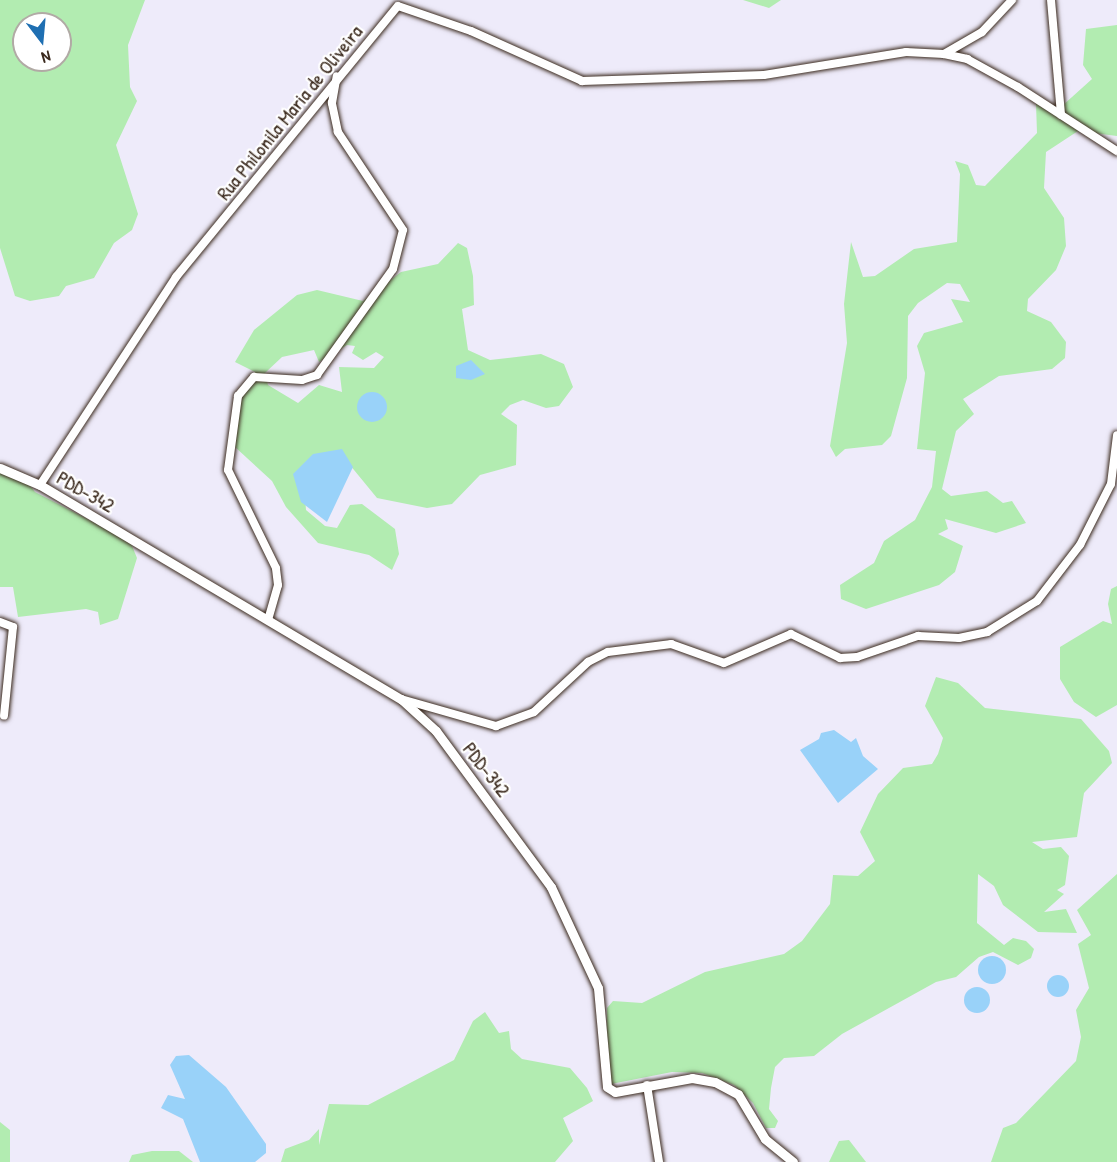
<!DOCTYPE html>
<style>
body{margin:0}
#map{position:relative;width:1117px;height:1162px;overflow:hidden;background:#eeebfa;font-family:"Patrick Hand",sans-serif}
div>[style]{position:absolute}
.green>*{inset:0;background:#b2ecb1}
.water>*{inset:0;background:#99d2f9}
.round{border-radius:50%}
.roads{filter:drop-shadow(0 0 2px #3b2a1e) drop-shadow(0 0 2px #3b2a1e)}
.minor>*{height:8px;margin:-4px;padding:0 4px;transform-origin:4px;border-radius:4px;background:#fff}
.tertiary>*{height:9px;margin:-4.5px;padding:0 4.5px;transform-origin:4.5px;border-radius:4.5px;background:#fff}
span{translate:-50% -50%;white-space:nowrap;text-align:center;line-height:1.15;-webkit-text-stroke:4.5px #fff;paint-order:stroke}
.street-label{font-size:20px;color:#3b2a1e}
.north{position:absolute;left:12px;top:12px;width:60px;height:60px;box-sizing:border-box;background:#fff;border:2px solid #b1aaa5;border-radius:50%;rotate:164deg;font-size:16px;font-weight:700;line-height:24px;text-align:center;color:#3b2a1e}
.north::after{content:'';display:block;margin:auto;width:21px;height:27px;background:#1f6fb2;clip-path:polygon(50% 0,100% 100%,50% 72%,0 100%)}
</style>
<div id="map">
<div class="green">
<div style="clip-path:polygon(evenodd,0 0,145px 0,128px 45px,130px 87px,137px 101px,116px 145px,138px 214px,132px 230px,114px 243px,94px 278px,66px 286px,59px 296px,30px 301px,15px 296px,0 248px,0 0,24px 24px,60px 24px,60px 60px,24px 60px,24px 24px)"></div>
<div style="clip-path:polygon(743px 0,781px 0,769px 8px)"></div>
<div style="clip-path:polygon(1117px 25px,1117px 136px,1078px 131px,1046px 152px,1044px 188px,1064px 218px,1066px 246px,1056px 270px,1028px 299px,1027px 311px,1051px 322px,1066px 342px,1065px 358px,1052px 369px,999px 376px,963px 399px,974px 414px,956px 431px,942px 489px,951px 496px,987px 491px,1003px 503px,1012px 501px,1026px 523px,996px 533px,945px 519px,948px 529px,938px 534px,963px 546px,955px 572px,939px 585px,866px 609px,841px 599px,840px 585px,874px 563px,884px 541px,915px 520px,932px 487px,936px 451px,917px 449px,925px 373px,917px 346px,924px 333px,963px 322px,951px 299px,970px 302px,960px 284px,947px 283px,918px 303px,908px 316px,907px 378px,891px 436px,882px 445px,845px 449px,836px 457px,830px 446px,847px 343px,844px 304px,851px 242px,863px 277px,875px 276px,914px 249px,957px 242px,960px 174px,955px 161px,968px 165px,976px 185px,985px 186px,1037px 133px,1036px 104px,1062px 106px,1092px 79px,1083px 65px,1086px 29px)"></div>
<div style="clip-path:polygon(evenodd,458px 243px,467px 248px,473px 276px,474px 305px,462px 309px,468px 350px,490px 360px,541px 354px,564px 364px,573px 387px,559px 406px,546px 408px,523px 400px,510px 405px,501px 414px,517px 425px,516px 465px,480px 475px,452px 504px,427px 508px,377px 498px,345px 459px,304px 484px,306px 510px,325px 526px,337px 528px,350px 505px,362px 504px,395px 529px,399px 554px,392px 570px,369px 555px,318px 543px,286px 507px,272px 481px,235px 447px,241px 392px,255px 372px,235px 362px,254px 330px,297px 295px,317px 290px,363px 301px,401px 272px,438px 264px,458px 243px,347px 345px,355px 346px,352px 353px,363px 360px,376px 352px,384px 357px,374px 368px,339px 367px,342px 392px,319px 385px,298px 403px,268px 385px,265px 373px,282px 357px,314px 350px,319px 362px,347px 345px)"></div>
<div style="clip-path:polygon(0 464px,20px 473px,35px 492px,130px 541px,137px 558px,118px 619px,100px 625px,98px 612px,86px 609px,18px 617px,13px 587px,0 587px)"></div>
<div style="clip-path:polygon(1117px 586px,1117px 705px,1096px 717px,1074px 702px,1060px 679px,1060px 647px,1103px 621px,1112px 624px,1108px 604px,1111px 589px)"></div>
<div style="clip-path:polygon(936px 677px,958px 683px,985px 708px,1081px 719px,1109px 751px,1112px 763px,1084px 793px,1077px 837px,1032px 842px,1043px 849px,1061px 847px,1069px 856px,1065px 885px,1057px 890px,1064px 894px,1044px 912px,1066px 909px,1077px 933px,1038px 932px,1003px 905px,994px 886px,978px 874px,977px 923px,1004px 945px,1013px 938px,1026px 941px,1034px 949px,1031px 958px,1018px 965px,993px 952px,979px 957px,956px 977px,936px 982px,842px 1034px,814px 1056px,784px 1058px,775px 1067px,771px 1088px,769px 1109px,778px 1121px,775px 1128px,766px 1128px,753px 1103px,734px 1085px,702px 1073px,672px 1072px,611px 1084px,606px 1074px,607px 1008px,613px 1001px,642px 1003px,705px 972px,784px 954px,802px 941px,830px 904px,833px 875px,858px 876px,875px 861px,860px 832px,878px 794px,903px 768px,932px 764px,938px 754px,943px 738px,925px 706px)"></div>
<div style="clip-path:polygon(1117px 874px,1117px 1162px,991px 1162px,1003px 1128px,1016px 1123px,1076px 1061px,1081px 1037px,1076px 1010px,1089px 988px,1078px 944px,1091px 935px,1077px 910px)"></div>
<div style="clip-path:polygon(485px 1012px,499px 1033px,509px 1031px,511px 1049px,522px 1059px,570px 1068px,587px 1088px,593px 1101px,563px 1118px,573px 1141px,555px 1162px,281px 1162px,285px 1149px,309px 1140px,319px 1129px,319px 1145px,329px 1104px,368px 1105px,454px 1060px,473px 1021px)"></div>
<div style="clip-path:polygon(0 1122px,10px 1130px,10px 1162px,0 1162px)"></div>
<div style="clip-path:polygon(849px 1140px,866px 1162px,829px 1162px,839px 1141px)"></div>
<div style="clip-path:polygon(152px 1151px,179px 1151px,193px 1162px,129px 1162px,132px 1155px)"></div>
</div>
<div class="water">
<div style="clip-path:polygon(471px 360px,485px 374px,471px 380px,456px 378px,456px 366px)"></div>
<div class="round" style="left:357px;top:392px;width:30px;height:30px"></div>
<div style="clip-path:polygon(342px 449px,353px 467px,327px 522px,301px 502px,293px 474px,313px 454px)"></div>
<div style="clip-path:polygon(834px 730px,851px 742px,856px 738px,863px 756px,878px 769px,838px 803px,800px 750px,819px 739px,821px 733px)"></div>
<div class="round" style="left:978px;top:956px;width:28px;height:28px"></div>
<div class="round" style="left:1047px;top:975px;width:22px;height:22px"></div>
<div class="round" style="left:964px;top:987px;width:26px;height:26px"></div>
<div style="clip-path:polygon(189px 1055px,226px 1087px,266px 1144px,266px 1153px,255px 1162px,200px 1162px,183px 1119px,161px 1108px,168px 1095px,185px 1099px,170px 1065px,176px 1056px)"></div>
</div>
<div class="roads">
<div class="minor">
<div style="left:1051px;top:0;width:115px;rotate:85deg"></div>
<div style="left:398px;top:6px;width:77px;rotate:18.9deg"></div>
<div style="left:471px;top:31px;width:122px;rotate:24.2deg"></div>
<div style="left:582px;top:81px;width:182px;rotate:-1.9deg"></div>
<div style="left:764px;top:75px;width:144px;rotate:-9.2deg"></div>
<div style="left:906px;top:52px;width:38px;rotate:3deg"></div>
<div style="left:944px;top:54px;width:24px;rotate:12deg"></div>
<div style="left:967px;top:59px;width:58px;rotate:28.8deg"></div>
<div style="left:1018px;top:87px;width:118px;rotate:32.9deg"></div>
<div style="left:944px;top:54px;width:44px;rotate:-30.1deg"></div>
<div style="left:982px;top:32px;width:44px;rotate:-46.8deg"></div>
<div style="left:40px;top:485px;width:249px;rotate:-56.8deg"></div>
<div style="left:176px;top:277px;width:350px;rotate:-50.7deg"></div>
<div style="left:268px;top:620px;width:36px;rotate:-74deg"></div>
<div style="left:278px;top:585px;width:17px;rotate:-97deg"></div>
<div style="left:276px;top:568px;width:109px;rotate:-116.1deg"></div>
<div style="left:228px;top:470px;width:75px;rotate:-82.3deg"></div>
<div style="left:238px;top:396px;width:25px;rotate:-50deg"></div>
<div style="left:254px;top:377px;width:48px;rotate:3.6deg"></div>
<div style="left:302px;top:380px;width:16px;rotate:-18deg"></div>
<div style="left:317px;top:375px;width:130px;rotate:-54.4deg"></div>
<div style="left:393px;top:269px;width:40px;rotate:-75.6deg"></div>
<div style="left:403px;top:230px;width:118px;rotate:-123.6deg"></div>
<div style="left:338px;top:132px;width:30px;rotate:-102deg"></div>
<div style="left:332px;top:103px;width:27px;rotate:-80deg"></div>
<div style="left:0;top:622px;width:14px;rotate:21deg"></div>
<div style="left:13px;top:627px;width:89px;rotate:95.8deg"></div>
<div style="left:401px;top:699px;width:99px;rotate:15.9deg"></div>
<div style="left:496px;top:726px;width:40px;rotate:-20.2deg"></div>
<div style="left:534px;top:712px;width:74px;rotate:-42.8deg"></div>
<div style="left:588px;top:662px;width:22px;rotate:-27deg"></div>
<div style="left:608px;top:652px;width:64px;rotate:-7.2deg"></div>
<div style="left:671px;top:644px;width:56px;rotate:19.7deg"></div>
<div style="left:724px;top:663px;width:73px;rotate:-23.4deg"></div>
<div style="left:791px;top:634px;width:55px;rotate:26.1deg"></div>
<div style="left:840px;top:658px;width:17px;rotate:-3deg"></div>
<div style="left:857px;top:657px;width:65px;rotate:-19deg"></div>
<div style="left:918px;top:636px;width:41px;rotate:2.8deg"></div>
<div style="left:959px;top:638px;width:29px;rotate:-12deg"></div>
<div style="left:987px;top:632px;width:59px;rotate:-31.8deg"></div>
<div style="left:1037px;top:601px;width:71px;rotate:-52.5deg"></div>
<div style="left:1080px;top:545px;width:68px;rotate:-63.1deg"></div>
<div style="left:1111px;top:484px;width:49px;rotate:-83deg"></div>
<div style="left:647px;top:1085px;width:78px;rotate:81.1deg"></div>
</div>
<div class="tertiary">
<div style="left:0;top:468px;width:43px;rotate:23deg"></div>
<div style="left:40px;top:485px;width:420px;rotate:30.7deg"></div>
<div style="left:401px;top:699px;width:47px;rotate:42.4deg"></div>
<div style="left:436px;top:731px;width:194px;rotate:53.6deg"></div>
<div style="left:551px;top:887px;width:111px;rotate:65deg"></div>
<div style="left:598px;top:988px;width:99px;rotate:84.8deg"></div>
<div style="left:607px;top:1087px;width:9px;rotate:32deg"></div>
<div style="left:615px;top:1092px;width:78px;rotate:-10.3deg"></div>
<div style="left:692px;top:1078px;width:23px;rotate:10deg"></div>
<div style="left:715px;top:1082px;width:26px;rotate:28deg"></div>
<div style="left:738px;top:1094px;width:52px;rotate:59deg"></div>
<div style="left:765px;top:1139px;width:36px;rotate:39deg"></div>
</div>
</div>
<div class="street-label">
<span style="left:289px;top:112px;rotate:-51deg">Rua Philonila Maria de Oliveira</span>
<span style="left:86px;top:491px;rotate:30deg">PDD-342</span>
<span style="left:487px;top:769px;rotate:52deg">PDD-342</span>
</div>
<div class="north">N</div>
</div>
